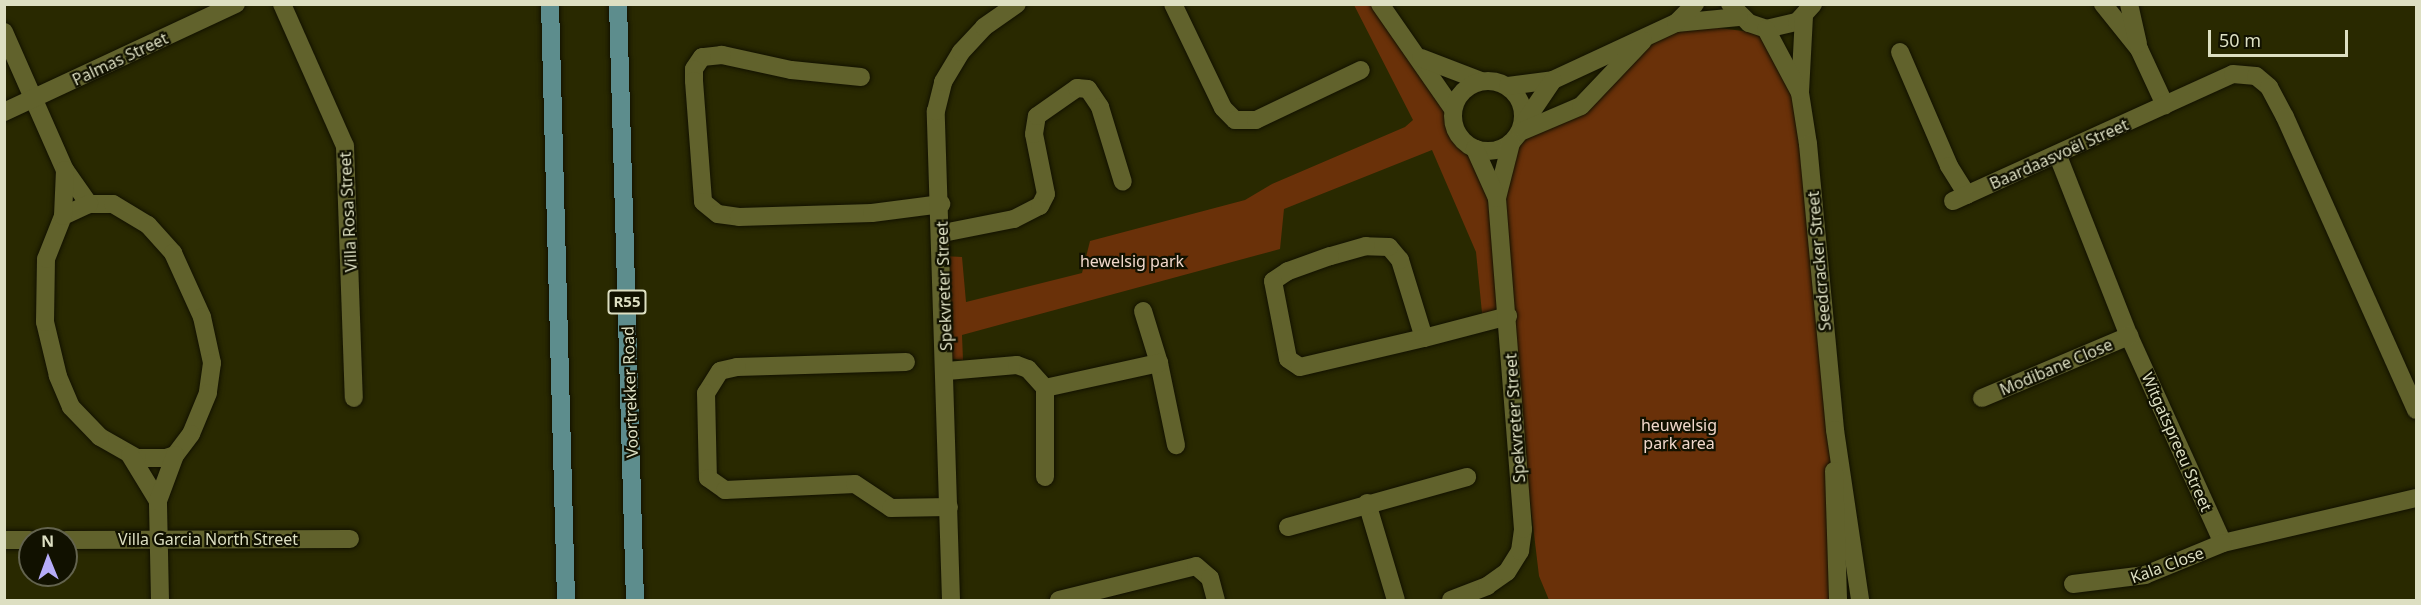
<!DOCTYPE html>
<meta charset="utf-8">
<style>
body{margin:0}
#map{position:relative;width:2421px;height:605px;overflow:hidden;background:#292900;font-family:"Noto Sans",sans-serif}
div>[style]{position:absolute}
.green>*{inset:0;background:#6a3109}
.roads{filter:drop-shadow(0 0 2px #121100) drop-shadow(0 0 2px #121100)}
.minor>*{height:18px;margin:-9px;padding:0 9px;transform-origin:9px;border-radius:9px;background:#61622c}
.minor>.ring{margin:-9px;padding:0;box-sizing:content-box;background:none;border:18px solid #61622c;border-radius:50%}
.major>*{height:18px;margin:-9px;padding:0 9px;transform-origin:9px;border-radius:9px;background:#5d8d8d}
span{translate:-50% -50%;white-space:nowrap;text-align:center;line-height:1.15;-webkit-text-stroke:4.5px #110;paint-order:stroke}
.shield-label span{padding:2px 4px;background:#110;border:2px solid;border-radius:4px;-webkit-text-stroke-width:0}
.shield-label{font-size:15px;color:#dddfc2;font-weight:700}
.street-label{font-size:16px;color:#dddfc2}
.park-label{font-size:16px;color:#f1d8cb}
.frame{position:absolute;inset:0;border:6px solid #dddfc2;pointer-events:none}
.north{position:absolute;left:18px;top:527px;width:60px;height:60px;box-sizing:border-box;background:#110;border:2px solid #63634e;border-radius:50%;rotate:359deg;font-size:16px;font-weight:700;line-height:24px;text-align:center;color:#dddfc2}
.north::after{content:'';display:block;margin:auto;width:21px;height:27px;background:#b6acf8;clip-path:polygon(50% 0,100% 100%,50% 72%,0 100%)}
.scale{position:absolute;left:2208px;top:30px;width:140px;height:27px;box-sizing:border-box;border:3px solid #dddfc2;border-top:0;padding-left:8px;font-size:18px;line-height:21px;white-space:nowrap;color:#dddfc2;-webkit-text-stroke:4px #110;paint-order:stroke}
</style>
<div id="map">
<div class="green">
<div style="clip-path:polygon(1380px 4px,1453px 109px,1457px 133px,1475px 149px,1497px 198px,1511px 143px,1576px 109px,1676px 23px,1769px 34px,1793px 79px,1836px 437px,1831px 600px,1549px 600px,1539px 576px,1508px 316px,1483px 323px,1476px 252px,1432px 150px,1284px 209px,1280px 249px,962px 335px,963px 360px,946px 358px,943px 256px,962px 257px,966px 302px,1082px 273px,1090px 241px,1245px 200px,1272px 184px,1405px 127px,1413px 120px,1354px 5px)"></div>
</div>
<div class="roads">
<div class="minor">
<div style="left:282px;top:4px;width:155px;rotate:66.1deg"></div>
<div style="left:345px;top:146px;width:252px;rotate:88deg"></div>
<div style="left:1173px;top:4px;width:115px;rotate:64.3deg"></div>
<div style="left:1223px;top:108px;width:17px;rotate:45deg"></div>
<div style="left:1235px;top:120px;width:21px"></div>
<div style="left:1256px;top:120px;width:116px;rotate:-25.5deg"></div>
<div style="left:1380px;top:4px;width:128px;rotate:55.2deg"></div>
<div style="left:1730px;top:4px;width:27px;rotate:45deg"></div>
<div style="left:1749px;top:23px;width:18px;rotate:19deg"></div>
<div style="left:1766px;top:29px;width:32px;rotate:-13deg"></div>
<div style="left:1797px;top:22px;width:24px;rotate:-48deg"></div>
<div style="left:2103px;top:4px;width:58px;rotate:51.3deg"></div>
<div style="left:2139px;top:49px;width:62px;rotate:65.1deg"></div>
<div style="left:2129px;top:4px;width:41px;rotate:77.3deg"></div>
<div style="left:1804px;top:16px;width:77px;rotate:93deg"></div>
<div style="left:1800px;top:93px;width:52px;rotate:81.1deg"></div>
<div style="left:1808px;top:144px;width:287px;rotate:84.6deg"></div>
<div style="left:1835px;top:430px;width:172px;rotate:81.6deg"></div>
<div style="left:1676px;top:23px;width:63px;rotate:-5.4deg"></div>
<div style="left:1766px;top:29px;width:70px;rotate:62deg"></div>
<div style="left:4px;top:32px;width:151px;rotate:66.2deg"></div>
<div style="left:65px;top:170px;width:42px;rotate:54.8deg"></div>
<div style="left:1900px;top:52px;width:124px;rotate:66.7deg"></div>
<div style="left:1949px;top:166px;width:34px;rotate:58deg"></div>
<div style="left:1421px;top:58px;width:64px;rotate:21deg"></div>
<div style="left:861px;top:77px;width:70px;rotate:-174.3deg"></div>
<div style="left:791px;top:70px;width:71px;rotate:-167.7deg"></div>
<div style="left:722px;top:55px;width:20px;rotate:174deg"></div>
<div style="left:702px;top:57px;width:14px;rotate:124deg"></div>
<div style="left:694px;top:69px;width:12px;rotate:90deg"></div>
<div style="left:694px;top:81px;width:121px;rotate:85.7deg"></div>
<div style="left:703px;top:202px;width:19px;rotate:39deg"></div>
<div style="left:718px;top:214px;width:21px;rotate:8deg"></div>
<div style="left:739px;top:217px;width:133px;rotate:-1.7deg"></div>
<div style="left:872px;top:213px;width:70px;rotate:-7.4deg"></div>
<div class="ring" style="left:1453px;top:81px;width:52px;height:52px"></div>
<div style="left:1508px;top:86px;width:45px;rotate:-7.6deg"></div>
<div style="left:1553px;top:80px;width:136px;rotate:-24.9deg"></div>
<div style="left:1676px;top:23px;width:27px;rotate:-45deg"></div>
<div style="left:4px;top:112px;width:256px;rotate:-25deg"></div>
<div style="left:1522px;top:126px;width:55px;rotate:-56deg"></div>
<div style="left:1520px;top:132px;width:66px;rotate:-23.1deg"></div>
<div style="left:1581px;top:106px;width:90px;rotate:-46.4deg"></div>
<div style="left:2058px;top:156px;width:193px;rotate:68.5deg"></div>
<div style="left:2129px;top:336px;width:227px;rotate:65.6deg"></div>
<div style="left:2223px;top:543px;width:198px;rotate:-13.1deg"></div>
<div style="left:1497px;top:198px;width:57px;rotate:-75.7deg"></div>
<div style="left:1953px;top:201px;width:307px;rotate:-24.4deg"></div>
<div style="left:2233px;top:74px;width:23px;rotate:5deg"></div>
<div style="left:2256px;top:76px;width:17px;rotate:40deg"></div>
<div style="left:2269px;top:87px;width:34px;rotate:62deg"></div>
<div style="left:2285px;top:117px;width:321px;rotate:65.9deg"></div>
<div style="left:89px;top:204px;width:24px"></div>
<div style="left:113px;top:204px;width:41px;rotate:31deg"></div>
<div style="left:148px;top:225px;width:38px;rotate:48deg"></div>
<div style="left:173px;top:253px;width:70px;rotate:65.6deg"></div>
<div style="left:202px;top:317px;width:47px;rotate:77.7deg"></div>
<div style="left:212px;top:363px;width:30px;rotate:98deg"></div>
<div style="left:208px;top:393px;width:44px;rotate:112.5deg"></div>
<div style="left:191px;top:434px;width:26px;rotate:127deg"></div>
<div style="left:175px;top:455px;width:9px;rotate:162deg"></div>
<div style="left:166px;top:458px;width:29px;rotate:180deg"></div>
<div style="left:137px;top:458px;width:43px;rotate:-150.4deg"></div>
<div style="left:100px;top:437px;width:42px;rotate:-134deg"></div>
<div style="left:71px;top:407px;width:34px;rotate:-113deg"></div>
<div style="left:58px;top:376px;width:56px;rotate:-103.5deg"></div>
<div style="left:45px;top:322px;width:63px;rotate:-89.1deg"></div>
<div style="left:46px;top:259px;width:46px;rotate:-68.4deg"></div>
<div style="left:63px;top:216px;width:29px;rotate:-25deg"></div>
<div style="left:63px;top:216px;width:46px;rotate:-87.5deg"></div>
<div style="left:943px;top:233px;width:72px;rotate:-11.2deg"></div>
<div style="left:1014px;top:219px;width:29px;rotate:-27deg"></div>
<div style="left:1040px;top:206px;width:13px;rotate:-63deg"></div>
<div style="left:1046px;top:194px;width:61px;rotate:-101.3deg"></div>
<div style="left:1034px;top:134px;width:18px;rotate:-81deg"></div>
<div style="left:1037px;top:116px;width:49px;rotate:-35deg"></div>
<div style="left:1077px;top:88px;width:11px;rotate:5deg"></div>
<div style="left:1088px;top:89px;width:22px;rotate:56deg"></div>
<div style="left:1100px;top:107px;width:78px;rotate:73deg"></div>
<div style="left:1143px;top:311px;width:54px;rotate:72.9deg"></div>
<div style="left:1159px;top:363px;width:84px;rotate:78.3deg"></div>
<div style="left:1424px;top:338px;width:82px;rotate:-107.1deg"></div>
<div style="left:1400px;top:260px;width:17px;rotate:-130deg"></div>
<div style="left:1389px;top:247px;width:23px;rotate:-178deg"></div>
<div style="left:1366px;top:246px;width:37px;rotate:164deg"></div>
<div style="left:1330px;top:256px;width:45px;rotate:160.3deg"></div>
<div style="left:1288px;top:271px;width:18px;rotate:146deg"></div>
<div style="left:1273px;top:281px;width:79px;rotate:79.1deg"></div>
<div style="left:1288px;top:359px;width:14px;rotate:34deg"></div>
<div style="left:1300px;top:367px;width:127px;rotate:-13.2deg"></div>
<div style="left:1424px;top:338px;width:87px;rotate:-14.7deg"></div>
<div style="left:906px;top:362px;width:169px;rotate:178.3deg"></div>
<div style="left:737px;top:367px;width:17px;rotate:167deg"></div>
<div style="left:720px;top:371px;width:26px;rotate:122deg"></div>
<div style="left:706px;top:393px;width:85px;rotate:88.7deg"></div>
<div style="left:708px;top:478px;width:21px;rotate:35deg"></div>
<div style="left:725px;top:490px;width:130px;rotate:-2.6deg"></div>
<div style="left:855px;top:484px;width:43px;rotate:33.7deg"></div>
<div style="left:891px;top:508px;width:58px;rotate:-1deg"></div>
<div style="left:947px;top:371px;width:70px;rotate:-4.9deg"></div>
<div style="left:1017px;top:365px;width:12px;rotate:20deg"></div>
<div style="left:1028px;top:369px;width:25px;rotate:48deg"></div>
<div style="left:1045px;top:388px;width:117px;rotate:-12.4deg"></div>
<div style="left:1045px;top:388px;width:89px;rotate:90deg"></div>
<div style="left:1982px;top:398px;width:160px;rotate:-22.9deg"></div>
<div style="left:130px;top:455px;width:54px;rotate:58.7deg"></div>
<div style="left:1834px;top:471px;width:129px;rotate:88.2deg"></div>
<div style="left:1367px;top:503px;width:101px;rotate:73.4deg"></div>
<div style="left:1288px;top:527px;width:186px;rotate:-15.6deg"></div>
<div style="left:4px;top:540px;width:26px"></div>
<div style="left:66px;top:540px;width:284px;rotate:-0.2deg"></div>
<div style="left:2073px;top:584px;width:73px;rotate:-7.1deg"></div>
<div style="left:2145px;top:575px;width:84px;rotate:-22.3deg"></div>
<div style="left:160px;top:600px;width:99px;rotate:-91.2deg"></div>
<div style="left:158px;top:501px;width:49px;rotate:-69.7deg"></div>
<div style="left:951px;top:600px;width:489px;rotate:-91.8deg"></div>
<div style="left:936px;top:111px;width:30px;rotate:-76deg"></div>
<div style="left:943px;top:82px;width:35px;rotate:-59deg"></div>
<div style="left:961px;top:52px;width:34px;rotate:-47deg"></div>
<div style="left:984px;top:27px;width:40px;rotate:-34.9deg"></div>
<div style="left:1059px;top:600px;width:141px;rotate:-13.9deg"></div>
<div style="left:1196px;top:566px;width:18px;rotate:41deg"></div>
<div style="left:1210px;top:578px;width:23px;rotate:75deg"></div>
<div style="left:1451px;top:600px;width:39px;rotate:-21deg"></div>
<div style="left:1487px;top:586px;width:24px;rotate:-35deg"></div>
<div style="left:1507px;top:572px;width:25px;rotate:-58deg"></div>
<div style="left:1520px;top:551px;width:22px;rotate:-82deg"></div>
<div style="left:1523px;top:529px;width:332px;rotate:-94.5deg"></div>
<div style="left:1497px;top:198px;width:54px;rotate:-114.2deg"></div>
</div>
<div class="major">
<div style="left:550px;top:4px;width:596px;rotate:88.46deg"></div>
<div style="left:618px;top:4px;width:596px;rotate:88.37deg"></div>
</div>
</div>
<div class="shield-label">
<span style="left:627px;top:302px">R55</span>
</div>
<div class="street-label">
<span style="left:120px;top:59px;rotate:-25deg">Palmas Street</span>
<span style="left:2059px;top:154px;rotate:-24deg">Baardaasvoël Street</span>
<span style="left:348px;top:212px;rotate:-93deg">Villa Rosa Street</span>
<span style="left:1819px;top:261px;rotate:-95deg">Seedcracker Street</span>
<span style="left:944px;top:286px;rotate:-92deg">Spekvreter Street</span>
<span style="left:2056px;top:367px;rotate:-23deg">Modibane Close</span>
<span style="left:630px;top:392px;rotate:-92deg">Voortrekker Road</span>
<span style="left:1515px;top:418px;rotate:-94deg">Spekvreter Street</span>
<span style="left:2177px;top:442px;rotate:66deg">Witgatspreeu Street</span>
<span style="left:208px;top:539px">Villa Garcia North Street</span>
<span style="left:2167px;top:565px;rotate:-20deg">Kala Close</span>
</div>
<div class="park-label">
<span style="left:1132px;top:261px">hewelsig park</span>
<span style="left:1679px;top:434px">heuwelsig<br>park area</span>
</div>
<div class="frame"></div>
<div class="north">N</div>
<div class="scale">50 m</div>
</div>
